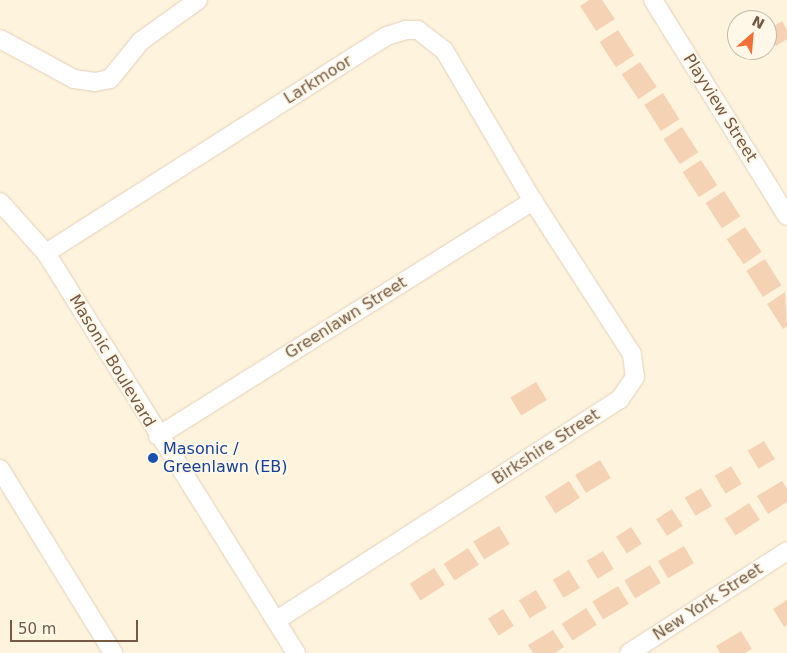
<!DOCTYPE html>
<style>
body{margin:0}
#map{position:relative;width:787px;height:653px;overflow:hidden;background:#fef4de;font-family:"DejaVu Sans",sans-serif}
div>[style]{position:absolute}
.building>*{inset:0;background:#f6d2b4;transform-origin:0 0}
.roads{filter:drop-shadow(0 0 1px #e3d0ba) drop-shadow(0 0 1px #e3d0ba)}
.minor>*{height:18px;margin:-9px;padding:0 9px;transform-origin:9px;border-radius:9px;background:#fff}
.dots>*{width:14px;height:14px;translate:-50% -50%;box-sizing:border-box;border:2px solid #fff7e7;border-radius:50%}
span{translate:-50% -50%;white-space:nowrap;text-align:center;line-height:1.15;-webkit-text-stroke:4px #fff7e7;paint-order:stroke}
.street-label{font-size:16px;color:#765944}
.transit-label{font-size:16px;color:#164399}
.left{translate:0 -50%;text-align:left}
.north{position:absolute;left:727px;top:10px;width:50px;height:50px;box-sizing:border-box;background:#fff7e7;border:1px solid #c8b8a6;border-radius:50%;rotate:27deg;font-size:14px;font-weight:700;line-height:20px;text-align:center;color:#765944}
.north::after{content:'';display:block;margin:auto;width:18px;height:22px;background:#f46e38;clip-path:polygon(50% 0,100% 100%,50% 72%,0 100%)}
.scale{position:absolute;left:10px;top:620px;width:128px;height:22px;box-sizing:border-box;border:2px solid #765944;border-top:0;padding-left:6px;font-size:15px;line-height:18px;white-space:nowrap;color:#765944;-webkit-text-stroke:4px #fff7e7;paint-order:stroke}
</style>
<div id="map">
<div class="building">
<div style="clip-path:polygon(589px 0,602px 0,615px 19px,596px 31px,580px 6px)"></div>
<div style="clip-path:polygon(782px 21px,787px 30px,787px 39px,776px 46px,767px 30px)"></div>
<div style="left:618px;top:30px;width:30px;height:22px;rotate:57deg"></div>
<div style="left:640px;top:62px;width:30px;height:22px;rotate:56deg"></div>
<div style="left:663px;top:93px;width:31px;height:22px;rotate:58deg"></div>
<div style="left:682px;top:127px;width:30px;height:22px;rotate:57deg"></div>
<div style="left:701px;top:160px;width:30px;height:22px;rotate:57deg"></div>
<div style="left:724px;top:191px;width:30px;height:22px;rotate:57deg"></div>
<div style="left:745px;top:227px;width:30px;height:22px;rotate:56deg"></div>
<div style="left:765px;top:259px;width:31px;height:22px;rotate:58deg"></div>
<div style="clip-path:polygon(785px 292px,787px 326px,783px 329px,767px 304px)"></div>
<div style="left:536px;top:382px;width:21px;height:30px;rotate:59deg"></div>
<div style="left:764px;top:441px;width:21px;height:19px;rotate:59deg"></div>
<div style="left:600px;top:460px;width:21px;height:29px;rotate:59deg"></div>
<div style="left:731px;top:466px;width:21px;height:19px;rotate:59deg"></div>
<div style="left:569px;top:481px;width:20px;height:29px;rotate:57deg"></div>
<div style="clip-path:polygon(782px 481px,787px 489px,787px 502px,768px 514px,757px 496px)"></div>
<div style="left:701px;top:488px;width:21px;height:19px;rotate:59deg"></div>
<div style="left:749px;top:503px;width:20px;height:29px;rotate:57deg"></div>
<div style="left:672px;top:509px;width:20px;height:19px;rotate:57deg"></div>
<div style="left:499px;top:526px;width:21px;height:30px;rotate:59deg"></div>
<div style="left:631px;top:527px;width:20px;height:18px;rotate:57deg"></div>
<div style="left:684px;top:546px;width:20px;height:30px;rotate:60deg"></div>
<div style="left:468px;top:548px;width:20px;height:29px;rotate:57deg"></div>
<div style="left:603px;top:551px;width:21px;height:19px;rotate:59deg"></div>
<div style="left:650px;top:565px;width:21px;height:30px;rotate:59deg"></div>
<div style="left:434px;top:568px;width:20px;height:29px;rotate:57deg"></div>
<div style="left:569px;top:570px;width:21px;height:19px;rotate:59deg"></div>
<div style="left:618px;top:586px;width:21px;height:30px;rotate:59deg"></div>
<div style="left:536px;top:590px;width:21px;height:20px;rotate:59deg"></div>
<div style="clip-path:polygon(787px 600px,787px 625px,784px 627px,773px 609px)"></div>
<div style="left:586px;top:608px;width:20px;height:29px;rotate:57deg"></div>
<div style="left:503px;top:609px;width:20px;height:18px;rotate:57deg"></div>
<div style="clip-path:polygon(553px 630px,564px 647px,555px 653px,533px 653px,528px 645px)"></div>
<div style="clip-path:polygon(741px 631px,752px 649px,745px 653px,720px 653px,716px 646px)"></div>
</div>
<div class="roads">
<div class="minor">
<div style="left:653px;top:0;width:254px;rotate:58.2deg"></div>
<div style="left:0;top:39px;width:84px;rotate:28.4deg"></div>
<div style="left:74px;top:79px;width:21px;rotate:8deg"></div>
<div style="left:95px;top:82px;width:15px;rotate:-11deg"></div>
<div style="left:110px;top:79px;width:49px;rotate:-50.8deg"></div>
<div style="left:141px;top:41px;width:70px;rotate:-35.7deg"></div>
<div style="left:0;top:202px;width:69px;rotate:48deg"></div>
<div style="left:46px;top:253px;width:472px;rotate:58deg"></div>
<div style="left:46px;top:253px;width:404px;rotate:-32.5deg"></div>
<div style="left:387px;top:36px;width:19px;rotate:-18deg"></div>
<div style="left:405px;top:30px;width:13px"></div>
<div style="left:418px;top:30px;width:33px;rotate:38deg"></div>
<div style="left:444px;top:50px;width:175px;rotate:59.5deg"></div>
<div style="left:533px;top:201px;width:182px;rotate:57.1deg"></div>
<div style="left:632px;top:354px;width:23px;rotate:83deg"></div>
<div style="left:635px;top:377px;width:27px;rotate:124deg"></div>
<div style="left:620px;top:399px;width:409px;rotate:147.2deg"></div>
<div style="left:158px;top:436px;width:443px;rotate:-32.1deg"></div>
<div style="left:0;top:469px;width:216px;rotate:58.4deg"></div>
<div style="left:629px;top:653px;width:188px;rotate:-32.8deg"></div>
</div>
</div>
<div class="dots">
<div style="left:153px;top:458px;background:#1a4fb4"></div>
</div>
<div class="street-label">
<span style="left:318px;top:80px;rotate:-32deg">Larkmoor</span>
<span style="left:720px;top:108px;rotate:58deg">Playview Street</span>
<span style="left:346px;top:318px;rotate:-32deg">Greenlawn Street</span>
<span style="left:112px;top:361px;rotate:59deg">Masonic Boulevard</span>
<span style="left:546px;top:447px;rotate:-33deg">Birkshire Street</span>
<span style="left:708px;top:602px;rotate:-33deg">New York Street</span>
</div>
<div class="transit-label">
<span class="left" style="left:163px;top:458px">Masonic /<br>Greenlawn (EB)</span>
</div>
<div class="north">N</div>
<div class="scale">50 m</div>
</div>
